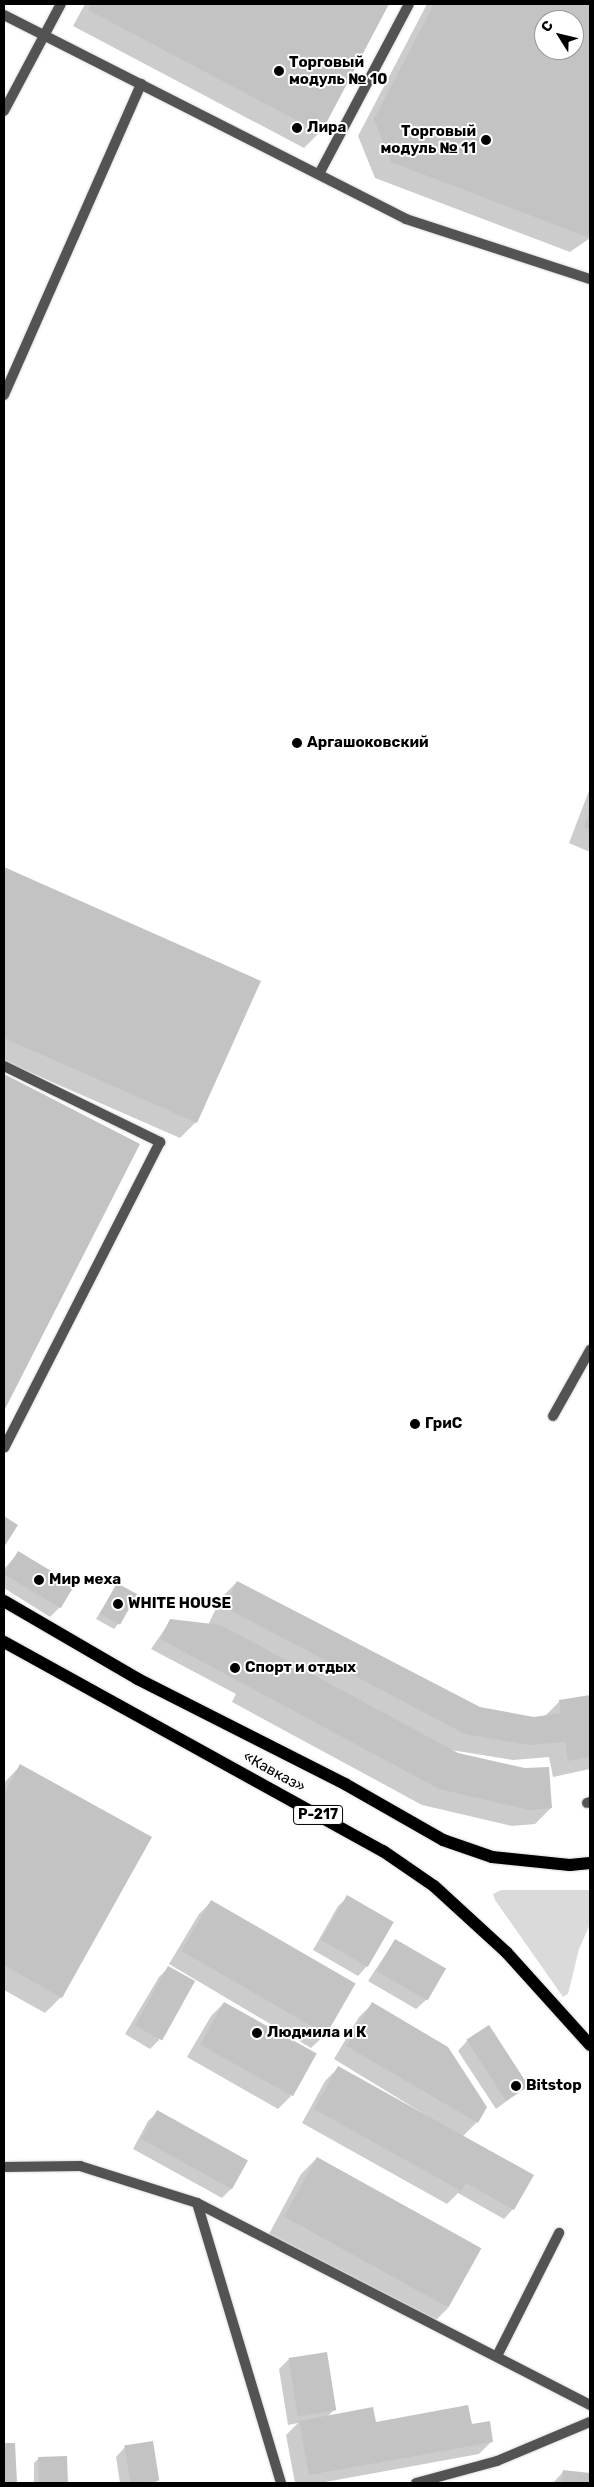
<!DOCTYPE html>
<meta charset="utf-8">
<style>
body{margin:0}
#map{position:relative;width:594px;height:2487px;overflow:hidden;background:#fff;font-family:Rubik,sans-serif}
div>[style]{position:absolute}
.green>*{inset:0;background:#dadada}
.shadow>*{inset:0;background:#0003}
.building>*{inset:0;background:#c3c3c3;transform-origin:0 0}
.roads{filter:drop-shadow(0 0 1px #dbdbdb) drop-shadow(0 0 1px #dbdbdb)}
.service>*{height:10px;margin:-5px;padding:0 5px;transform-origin:5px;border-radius:5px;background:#535353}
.minor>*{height:10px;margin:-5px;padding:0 5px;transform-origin:5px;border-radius:5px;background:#535353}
.primary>*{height:12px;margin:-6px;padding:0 6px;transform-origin:6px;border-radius:6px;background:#000}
.dots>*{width:14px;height:14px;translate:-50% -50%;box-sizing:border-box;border:2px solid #fff;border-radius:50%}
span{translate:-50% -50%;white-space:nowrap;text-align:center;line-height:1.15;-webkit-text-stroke:4px #fff;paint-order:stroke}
.shield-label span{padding:1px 4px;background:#fff;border:1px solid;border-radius:4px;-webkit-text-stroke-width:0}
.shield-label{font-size:14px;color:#000;font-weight:700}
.poi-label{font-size:15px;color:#000;font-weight:700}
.left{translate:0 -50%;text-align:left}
.right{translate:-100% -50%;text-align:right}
.street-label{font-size:15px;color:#000}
.frame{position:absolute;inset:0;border:5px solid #000;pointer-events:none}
.north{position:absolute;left:534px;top:10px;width:50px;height:50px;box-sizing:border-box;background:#fff;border:1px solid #999;border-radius:50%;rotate:306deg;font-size:14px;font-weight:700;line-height:20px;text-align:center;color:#000}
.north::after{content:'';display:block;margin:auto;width:18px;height:22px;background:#000;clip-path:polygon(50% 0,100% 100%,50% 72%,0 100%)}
</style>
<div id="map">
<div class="green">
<div style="clip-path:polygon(501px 1890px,590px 1890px,590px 1924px,579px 1949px,568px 1994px,563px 1997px,495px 1900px,493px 1894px)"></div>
</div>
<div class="shadow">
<div style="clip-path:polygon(85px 4px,387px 4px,320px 132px,304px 148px,73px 26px)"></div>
<div style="clip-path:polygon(evenodd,427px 4px,590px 4px,590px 238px,570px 252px,375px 178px,358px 136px,427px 4px,544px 20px,574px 20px,574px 50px,544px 50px,544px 20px)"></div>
<div style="clip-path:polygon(590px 788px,590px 852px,569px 843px)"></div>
<div style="clip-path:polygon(4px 868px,259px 981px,196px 1122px,180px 1138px,4px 1061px)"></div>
<div style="clip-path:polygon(4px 1075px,139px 1144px,4px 1408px)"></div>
<div style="clip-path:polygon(18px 1553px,60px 1607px,50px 1617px,4px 1588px,4px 1569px)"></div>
<div style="clip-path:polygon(237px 1582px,479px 1708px,534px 1718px,544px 1717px,560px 1701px,590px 1696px,590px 1769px,553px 1777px,549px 1757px,513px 1760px,451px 1750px,551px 1808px,535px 1824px,512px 1826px,422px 1805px,232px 1702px,236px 1694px,151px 1649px,171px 1620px,208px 1625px,221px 1598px)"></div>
<div style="clip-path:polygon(117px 1584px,118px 1624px,114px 1629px,96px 1619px)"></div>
<div style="clip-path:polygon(20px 1766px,61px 1997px,45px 2013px,4px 1990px,4px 1783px)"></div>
<div style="clip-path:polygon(348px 1897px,367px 1966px,358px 1976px,313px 1950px,338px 1906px)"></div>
<div style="clip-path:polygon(212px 1901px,325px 2035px,311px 2048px,169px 1964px,199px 1914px)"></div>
<div style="clip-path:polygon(395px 1940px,426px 2000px,416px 2009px,368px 1981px)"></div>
<div style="clip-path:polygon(168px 1968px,159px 2040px,150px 2049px,125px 2034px,159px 1977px)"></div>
<div style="clip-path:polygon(224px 2003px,291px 2096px,278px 2109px,187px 2057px,211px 2016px)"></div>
<div style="clip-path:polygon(372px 2004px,477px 2122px,462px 2137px,513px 2209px,504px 2219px,458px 2193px,447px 2204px,302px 2123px,325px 2081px,338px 2068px,455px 2133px,334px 2059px,359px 2017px)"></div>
<div style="clip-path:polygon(467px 2041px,527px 2086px,496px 2109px,458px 2051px)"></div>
<div style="clip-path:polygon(158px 2112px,231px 2189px,222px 2198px,133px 2149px,148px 2121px)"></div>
<div style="clip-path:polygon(317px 2158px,448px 2308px,432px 2324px,269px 2234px,301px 2174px)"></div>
<div style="clip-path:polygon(326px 2353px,335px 2409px,327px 2417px,375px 2424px,471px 2426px,492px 2441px,479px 2454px,320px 2483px,295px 2483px,286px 2435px,298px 2423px,288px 2425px,279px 2369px,288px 2360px)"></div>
<div style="clip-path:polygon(4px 2444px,14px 2444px,16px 2483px,4px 2483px)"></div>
<div style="clip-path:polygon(125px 2447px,158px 2480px,155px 2483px,120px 2483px,116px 2457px)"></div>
<div style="clip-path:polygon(66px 2457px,67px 2483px,34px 2483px,34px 2463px,39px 2458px)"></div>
<div style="clip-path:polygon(563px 2472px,590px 2475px,590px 2483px,553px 2483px)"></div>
</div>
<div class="building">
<div style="clip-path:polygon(91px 4px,389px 4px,321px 133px,88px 10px)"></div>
<div style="clip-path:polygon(evenodd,434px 4px,590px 4px,590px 234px,587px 237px,391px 162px,374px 119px,434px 4px,544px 20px,574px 20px,574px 50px,544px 50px,544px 20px)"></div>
<div style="clip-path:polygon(590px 811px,590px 830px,584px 827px)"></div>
<div style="clip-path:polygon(4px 867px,261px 981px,197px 1123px,4px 1038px)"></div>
<div style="clip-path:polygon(4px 1074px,140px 1144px,4px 1411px)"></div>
<div style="clip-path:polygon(4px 1516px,18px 1525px,4px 1547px)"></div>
<div style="left:18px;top:1551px;width:66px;height:27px;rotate:31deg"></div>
<div style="clip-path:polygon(237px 1581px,480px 1707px,534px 1717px,561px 1713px,559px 1700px,590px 1695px,590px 1757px,568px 1761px,565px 1742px,529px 1745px,465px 1734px,224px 1607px)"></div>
<div style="left:117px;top:1583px;width:23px;height:35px;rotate:29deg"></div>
<div style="clip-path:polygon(170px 1619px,221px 1625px,458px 1753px,525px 1768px,549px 1767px,552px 1808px,529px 1810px,439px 1789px,160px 1639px)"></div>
<div style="clip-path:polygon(20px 1764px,152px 1837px,62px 1998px,4px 1965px,4px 1794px)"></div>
<div style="left:347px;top:1895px;width:54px;height:52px;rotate:30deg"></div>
<div style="left:211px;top:1900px;width:167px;height:59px;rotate:30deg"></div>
<div style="left:395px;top:1939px;width:59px;height:37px;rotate:30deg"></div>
<div style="left:168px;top:1966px;width:31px;height:68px;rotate:29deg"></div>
<div style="left:224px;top:2002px;width:106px;height:49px;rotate:29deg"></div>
<div style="clip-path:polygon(372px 2002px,448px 2047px,487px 2107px,478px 2123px,346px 2046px)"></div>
<div style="left:489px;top:2025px;width:73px;height:27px;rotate:57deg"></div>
<div style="clip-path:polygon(338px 2066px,534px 2175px,514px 2210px,466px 2183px,461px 2191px,314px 2109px)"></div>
<div style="left:157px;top:2110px;width:104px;height:33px;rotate:29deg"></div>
<div style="left:317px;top:2157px;width:188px;height:68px;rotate:29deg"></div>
<div style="left:327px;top:2352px;width:59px;height:39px;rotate:81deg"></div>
<div style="clip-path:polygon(468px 2405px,472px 2424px,490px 2421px,493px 2442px,309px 2475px,299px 2421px,373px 2407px,376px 2422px)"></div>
<div style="left:153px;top:2441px;width:40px;height:29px;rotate:81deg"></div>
<div style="clip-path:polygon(4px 2443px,15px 2443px,17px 2483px,4px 2483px)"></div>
<div style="left:67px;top:2456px;width:27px;height:29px;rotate:88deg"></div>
<div style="clip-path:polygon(563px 2470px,590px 2473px,590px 2483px,561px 2483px)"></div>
</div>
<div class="roads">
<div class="service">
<div style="left:4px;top:15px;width:451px;rotate:26.9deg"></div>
<div style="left:406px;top:219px;width:194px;rotate:18.1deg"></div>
<div style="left:4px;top:111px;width:121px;rotate:-62deg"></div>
<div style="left:319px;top:174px;width:192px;rotate:-62.1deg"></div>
<div style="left:4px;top:395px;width:340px;rotate:-66.2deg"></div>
<div style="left:4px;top:1066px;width:174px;rotate:26deg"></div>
<div style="left:160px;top:1142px;width:343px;rotate:117deg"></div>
<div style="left:553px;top:1416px;width:76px;rotate:-60.7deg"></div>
<div style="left:587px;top:1803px;width:3px;rotate:-18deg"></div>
<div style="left:4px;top:2167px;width:76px;rotate:-0.8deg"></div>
<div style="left:80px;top:2166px;width:123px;rotate:17.5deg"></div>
<div style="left:197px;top:2203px;width:442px;rotate:27.2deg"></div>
<div style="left:197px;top:2203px;width:292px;rotate:73.3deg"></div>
<div style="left:497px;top:2356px;width:138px;rotate:-63.2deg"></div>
</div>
<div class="minor">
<div style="left:416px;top:2483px;width:84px;rotate:-15.2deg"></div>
<div style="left:497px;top:2461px;width:101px;rotate:-22.8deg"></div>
</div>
<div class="primary">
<div style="left:4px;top:1601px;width:155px;rotate:30.2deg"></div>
<div style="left:138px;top:1679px;width:232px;rotate:26.9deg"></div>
<div style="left:345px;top:1784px;width:113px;rotate:29.7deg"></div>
<div style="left:443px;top:1840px;width:52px;rotate:19.1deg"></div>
<div style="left:492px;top:1857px;width:78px;rotate:5.9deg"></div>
<div style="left:570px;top:1865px;width:20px;rotate:-6deg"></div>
<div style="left:4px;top:1642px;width:433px;rotate:28.9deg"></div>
<div style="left:383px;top:1851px;width:62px;rotate:34.5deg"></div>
<div style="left:434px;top:1886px;width:99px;rotate:42.5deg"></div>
<div style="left:507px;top:1953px;width:124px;rotate:47.9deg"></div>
</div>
</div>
<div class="dots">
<div style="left:279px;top:71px;background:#000"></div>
<div style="left:297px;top:128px;background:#000"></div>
<div style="left:486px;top:140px;background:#000"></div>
<div style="left:297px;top:743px;background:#000"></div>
<div style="left:415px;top:1424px;background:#000"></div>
<div style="left:39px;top:1580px;background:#000"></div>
<div style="left:118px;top:1604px;background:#000"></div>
<div style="left:235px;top:1668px;background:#000"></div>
<div style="left:257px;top:2033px;background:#000"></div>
<div style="left:516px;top:2086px;background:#000"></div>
</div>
<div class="shield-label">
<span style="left:318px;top:1815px">Р-217</span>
</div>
<div class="poi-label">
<span class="left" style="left:289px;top:71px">Торговый<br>модуль № 10</span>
<span class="left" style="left:307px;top:128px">Лира</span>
<span class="right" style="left:476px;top:140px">Торговый<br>модуль № 11</span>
<span class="left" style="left:307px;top:743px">Аргашоковский</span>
<span class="left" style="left:425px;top:1424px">ГриС</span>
<span class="left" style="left:49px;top:1580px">Мир меха</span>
<span class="left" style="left:128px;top:1604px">WHITE HOUSE</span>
<span class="left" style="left:245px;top:1668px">Спорт и отдых</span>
<span class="left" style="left:267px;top:2033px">Людмила и К</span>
<span class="left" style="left:526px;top:2086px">Bitstop</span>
</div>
<div class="street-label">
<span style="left:274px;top:1772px;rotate:29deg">«Кавказ»</span>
</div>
<div class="frame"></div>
<div class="north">С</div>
</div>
